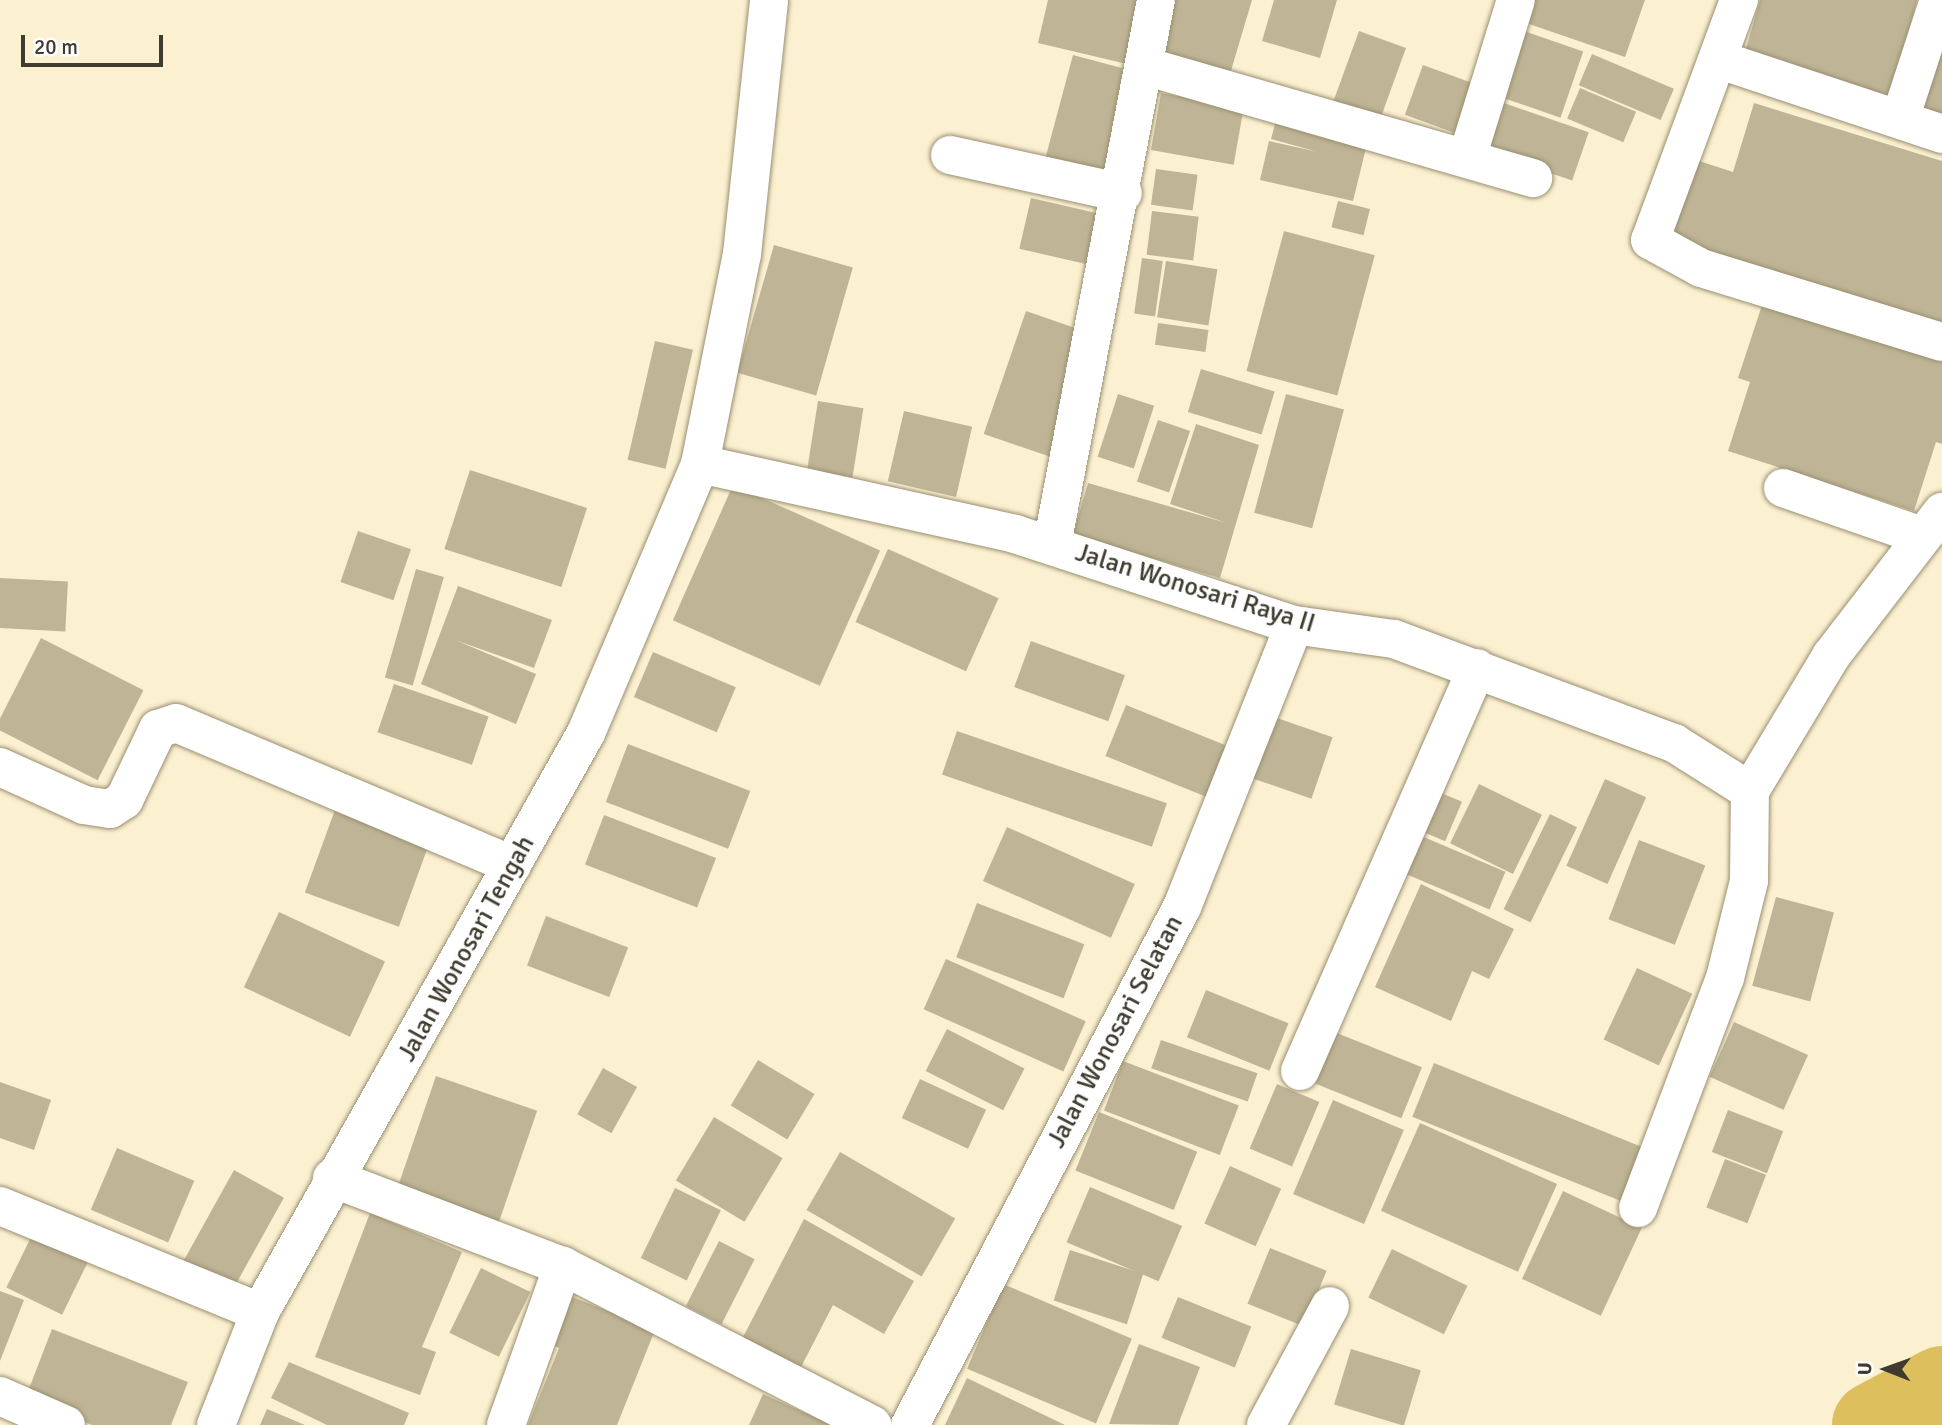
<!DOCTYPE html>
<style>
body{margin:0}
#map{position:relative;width:1942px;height:1425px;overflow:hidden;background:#fbf0d0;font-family:Signika,sans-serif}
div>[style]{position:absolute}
.river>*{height:86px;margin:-43px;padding:0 43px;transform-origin:43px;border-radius:43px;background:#debf5e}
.building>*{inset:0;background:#bfb596;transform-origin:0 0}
.roads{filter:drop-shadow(0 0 2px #998f71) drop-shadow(0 0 2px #998f71)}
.minor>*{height:38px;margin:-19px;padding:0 19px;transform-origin:19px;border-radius:19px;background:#fff}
span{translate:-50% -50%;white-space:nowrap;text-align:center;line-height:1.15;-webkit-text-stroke:7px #fefefe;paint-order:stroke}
.street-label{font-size:26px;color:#3f3b2e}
.north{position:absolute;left:1851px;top:1334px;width:70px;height:70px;-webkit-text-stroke:5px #fefefe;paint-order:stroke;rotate:271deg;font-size:19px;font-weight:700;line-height:28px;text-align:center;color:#3f3b2e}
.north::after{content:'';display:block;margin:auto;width:24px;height:32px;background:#3f3b2e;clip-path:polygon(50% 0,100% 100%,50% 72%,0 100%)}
.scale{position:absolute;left:21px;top:35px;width:142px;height:32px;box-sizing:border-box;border:4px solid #3f3b2e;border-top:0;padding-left:9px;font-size:21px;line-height:24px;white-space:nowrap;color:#3f3b2e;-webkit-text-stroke:5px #fefefe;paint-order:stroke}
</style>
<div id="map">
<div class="river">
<div style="left:1875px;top:1425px;width:76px;rotate:-28.2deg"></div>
</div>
<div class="building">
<div style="clip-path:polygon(1048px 0,1143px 0,1127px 64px,1038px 43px)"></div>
<div style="clip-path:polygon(1173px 0,1252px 0,1230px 74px,1157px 52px)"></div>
<div style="clip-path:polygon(1274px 0,1337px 0,1320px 58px,1262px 41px)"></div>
<div style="clip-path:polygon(1531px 0,1645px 0,1625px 57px,1523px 22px)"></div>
<div style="clip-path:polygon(1760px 0,1917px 0,1890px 101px,1743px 59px)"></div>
<div style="left:1518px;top:29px;width:69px;height:70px;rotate:19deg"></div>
<div style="left:1359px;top:31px;width:50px;height:74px;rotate:20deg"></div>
<div style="clip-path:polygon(1942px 33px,1942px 114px,1919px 106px)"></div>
<div style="left:1592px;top:54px;width:89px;height:34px;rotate:23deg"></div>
<div style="left:1073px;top:55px;width:65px;height:114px;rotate:15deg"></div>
<div style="left:1423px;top:65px;width:54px;height:53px;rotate:20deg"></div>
<div style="left:1580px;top:88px;width:61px;height:33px;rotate:23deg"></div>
<div style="left:1161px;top:93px;width:84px;height:58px;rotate:10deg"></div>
<div style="left:1498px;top:101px;width:96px;height:51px;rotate:19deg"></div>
<div style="clip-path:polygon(1754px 103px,1942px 161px,1942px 328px,1667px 243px,1693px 159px,1733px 172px)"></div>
<div style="clip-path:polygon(1278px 113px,1369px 136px,1353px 201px,1260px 180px,1269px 141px,1318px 152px,1271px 139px)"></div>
<div style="left:1156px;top:169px;width:42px;height:36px;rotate:8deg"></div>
<div style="left:1031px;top:198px;width:78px;height:52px;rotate:13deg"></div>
<div style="left:1338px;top:201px;width:33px;height:27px;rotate:14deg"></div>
<div style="left:1152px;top:211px;width:47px;height:44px;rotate:7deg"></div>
<div style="left:1284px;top:231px;width:94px;height:145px;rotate:15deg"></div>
<div style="left:774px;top:245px;width:82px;height:133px;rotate:16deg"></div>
<div style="left:1142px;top:258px;width:21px;height:56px;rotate:8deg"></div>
<div style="left:1166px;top:261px;width:52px;height:57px;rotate:9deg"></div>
<div style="clip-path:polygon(1765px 296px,1942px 353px,1942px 444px,1936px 442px,1914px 511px,1728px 451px,1750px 382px,1738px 378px)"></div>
<div style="left:1026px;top:311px;width:72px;height:130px;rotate:19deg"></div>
<div style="left:1158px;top:323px;width:51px;height:22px;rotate:8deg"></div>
<div style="left:655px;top:341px;width:39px;height:122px;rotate:13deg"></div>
<div style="left:1201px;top:369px;width:77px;height:45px;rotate:17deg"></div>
<div style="left:1118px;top:394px;width:38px;height:66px;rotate:18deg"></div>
<div style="left:1286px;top:394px;width:60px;height:123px;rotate:15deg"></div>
<div style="left:818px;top:401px;width:46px;height:70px;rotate:9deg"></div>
<div style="left:904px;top:411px;width:70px;height:72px;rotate:13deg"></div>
<div style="left:1158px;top:420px;width:34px;height:65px;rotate:19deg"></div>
<div style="clip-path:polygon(1196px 424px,1259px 445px,1220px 578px,1073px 535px,1088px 483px,1227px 523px,1170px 504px)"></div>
<div style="left:470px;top:470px;width:123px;height:83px;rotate:18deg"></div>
<div style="left:733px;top:485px;width:161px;height:148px;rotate:24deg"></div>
<div style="left:358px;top:531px;width:56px;height:54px;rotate:19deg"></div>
<div style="left:888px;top:549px;width:121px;height:80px;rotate:24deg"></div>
<div style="left:416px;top:569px;width:29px;height:113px;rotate:16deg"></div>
<div style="left:0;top:578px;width:68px;height:50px;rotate:3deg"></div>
<div style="clip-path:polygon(458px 586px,552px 620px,534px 668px,455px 640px,536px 674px,516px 724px,421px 684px)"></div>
<div style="left:41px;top:638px;width:115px;height:101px;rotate:27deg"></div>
<div style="left:1031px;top:641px;width:100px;height:49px;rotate:20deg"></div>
<div style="left:653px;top:652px;width:90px;height:49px;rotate:23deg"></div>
<div style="left:394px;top:684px;width:100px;height:51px;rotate:19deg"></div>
<div style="left:1126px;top:705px;width:108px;height:55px;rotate:22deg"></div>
<div style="left:1274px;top:717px;width:62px;height:65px;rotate:19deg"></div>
<div style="left:957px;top:731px;width:222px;height:46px;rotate:19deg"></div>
<div style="left:628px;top:744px;width:131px;height:62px;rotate:21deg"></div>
<div style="left:1605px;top:779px;width:45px;height:95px;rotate:24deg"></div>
<div style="left:1479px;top:784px;width:70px;height:66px;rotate:26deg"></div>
<div style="left:1439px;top:792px;width:25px;height:43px;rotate:23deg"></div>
<div style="left:336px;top:807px;width:100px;height:91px;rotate:20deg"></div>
<div style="left:1550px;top:814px;width:30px;height:106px;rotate:26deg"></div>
<div style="left:604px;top:815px;width:120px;height:53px;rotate:21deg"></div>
<div style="left:1007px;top:827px;width:140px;height:59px;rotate:24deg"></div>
<div style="left:1419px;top:835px;width:94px;height:41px;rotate:23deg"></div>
<div style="left:1639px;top:840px;width:71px;height:85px;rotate:21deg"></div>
<div style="clip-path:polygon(1421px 884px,1514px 929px,1489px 979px,1472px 971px,1451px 1021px,1375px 987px)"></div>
<div style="left:1776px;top:897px;width:60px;height:92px;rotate:15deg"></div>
<div style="left:977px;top:903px;width:115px;height:58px;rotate:21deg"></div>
<div style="left:279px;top:912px;width:117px;height:83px;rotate:25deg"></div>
<div style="left:546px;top:916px;width:88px;height:53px;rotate:21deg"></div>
<div style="left:946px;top:959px;width:153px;height:55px;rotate:24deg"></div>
<div style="left:1637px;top:968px;width:61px;height:79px;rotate:25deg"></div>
<div style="left:1206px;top:990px;width:89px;height:51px;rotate:22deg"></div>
<div style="left:1734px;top:1022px;width:81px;height:60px;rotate:24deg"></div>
<div style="left:947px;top:1029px;width:87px;height:47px;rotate:27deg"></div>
<div style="left:1332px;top:1031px;width:97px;height:55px;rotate:22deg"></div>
<div style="left:1161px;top:1040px;width:102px;height:30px;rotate:19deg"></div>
<div style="left:758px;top:1060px;width:66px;height:53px;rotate:31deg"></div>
<div style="left:1123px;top:1061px;width:124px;height:53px;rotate:21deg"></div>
<div style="left:1434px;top:1063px;width:229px;height:58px;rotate:22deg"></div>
<div style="left:603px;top:1068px;width:39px;height:53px;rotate:29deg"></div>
<div style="left:436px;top:1076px;width:107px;height:122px;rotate:19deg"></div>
<div style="left:920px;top:1079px;width:73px;height:43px;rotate:25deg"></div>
<div style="clip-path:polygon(0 1082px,51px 1100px,34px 1150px,0 1138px)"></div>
<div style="left:1277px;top:1084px;width:46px;height:70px;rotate:23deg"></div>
<div style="left:1333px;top:1100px;width:77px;height:102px;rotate:23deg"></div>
<div style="left:1728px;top:1110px;width:59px;height:45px;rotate:21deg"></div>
<div style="left:1099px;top:1112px;width:106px;height:63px;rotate:22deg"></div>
<div style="left:714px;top:1117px;width:80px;height:74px;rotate:31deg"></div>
<div style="left:1420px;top:1123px;width:150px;height:96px;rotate:24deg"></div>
<div style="left:117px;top:1148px;width:84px;height:67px;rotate:23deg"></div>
<div style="left:840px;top:1152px;width:133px;height:67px;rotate:30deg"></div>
<div style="left:1725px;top:1159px;width:44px;height:52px;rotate:21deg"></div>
<div style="left:1230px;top:1166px;width:56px;height:63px;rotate:24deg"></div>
<div style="left:234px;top:1170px;width:57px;height:109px;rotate:29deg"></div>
<div style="left:1090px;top:1187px;width:100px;height:60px;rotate:23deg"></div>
<div style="left:675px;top:1188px;width:51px;height:78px;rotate:26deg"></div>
<div style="left:1563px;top:1191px;width:87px;height:97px;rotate:25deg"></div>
<div style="clip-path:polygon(370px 1213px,462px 1252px,422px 1347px,436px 1352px,420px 1395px,315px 1357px)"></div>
<div style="clip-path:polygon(804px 1219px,914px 1281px,884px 1334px,833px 1305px,800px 1369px,742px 1339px)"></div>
<div style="left:34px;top:1231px;width:62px;height:63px;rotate:26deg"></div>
<div style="left:719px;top:1241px;width:40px;height:73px;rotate:27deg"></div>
<div style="left:1270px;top:1248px;width:61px;height:60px;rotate:22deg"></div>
<div style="left:1392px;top:1249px;width:84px;height:54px;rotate:26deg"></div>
<div style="left:1070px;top:1250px;width:77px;height:53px;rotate:18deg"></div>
<div style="left:481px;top:1268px;width:55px;height:72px;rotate:26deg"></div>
<div style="left:1003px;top:1284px;width:140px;height:92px;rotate:23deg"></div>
<div style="clip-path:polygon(0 1291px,24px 1300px,0 1361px)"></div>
<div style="clip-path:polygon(560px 1292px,655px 1330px,617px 1425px,528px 1425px,559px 1348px,541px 1340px)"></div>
<div style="left:1178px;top:1297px;width:79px;height:44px;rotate:22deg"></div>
<div style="clip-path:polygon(52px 1329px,188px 1382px,171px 1425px,92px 1425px,25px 1399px)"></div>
<div style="clip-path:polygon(1139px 1344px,1200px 1367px,1178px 1425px,1109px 1424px)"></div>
<div style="left:1351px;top:1349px;width:73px;height:58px;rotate:17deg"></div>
<div style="clip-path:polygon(289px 1362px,409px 1413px,404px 1425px,327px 1425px,271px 1398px)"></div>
<div style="clip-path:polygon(967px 1378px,1065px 1425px,945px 1425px)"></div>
<div style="clip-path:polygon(763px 1394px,832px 1425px,749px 1425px)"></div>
<div style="clip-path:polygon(267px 1409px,305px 1425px,260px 1425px)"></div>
</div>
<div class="roads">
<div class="minor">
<div style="left:1739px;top:0;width:256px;rotate:110.3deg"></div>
<div style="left:1650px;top:240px;width:58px;rotate:28.8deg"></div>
<div style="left:1701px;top:268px;width:252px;rotate:17.1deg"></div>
<div style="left:1720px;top:60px;width:234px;rotate:18.4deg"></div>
<div style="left:1148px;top:67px;width:401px;rotate:16.1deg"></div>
<div style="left:1900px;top:119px;width:125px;rotate:-71.9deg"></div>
<div style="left:950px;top:155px;width:177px;rotate:12.4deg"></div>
<div style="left:1467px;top:158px;width:165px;rotate:-72.8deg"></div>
<div style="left:700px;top:464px;width:323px;rotate:12.5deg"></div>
<div style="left:1015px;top:534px;width:293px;rotate:18.1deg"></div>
<div style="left:1294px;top:625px;width:101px;rotate:8deg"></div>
<div style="left:1394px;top:639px;width:299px;rotate:20.4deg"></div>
<div style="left:1674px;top:743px;width:90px;rotate:32.3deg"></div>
<div style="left:1783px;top:488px;width:147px;rotate:19.1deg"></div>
<div style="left:1052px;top:545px;width:555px;rotate:-79.2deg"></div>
<div style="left:0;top:767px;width:92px;rotate:24.3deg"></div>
<div style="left:84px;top:805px;width:26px;rotate:9deg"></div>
<div style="left:110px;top:809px;width:17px;rotate:-33deg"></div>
<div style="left:124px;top:800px;width:79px;rotate:-64.4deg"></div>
<div style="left:158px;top:729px;width:19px;rotate:-18deg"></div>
<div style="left:176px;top:723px;width:365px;rotate:22.9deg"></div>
<div style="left:1300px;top:1071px;width:440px;rotate:-66.3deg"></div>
<div style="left:332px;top:1178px;width:247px;rotate:20.9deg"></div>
<div style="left:563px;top:1266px;width:348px;rotate:27.2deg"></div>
<div style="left:0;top:1206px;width:281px;rotate:22.2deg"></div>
<div style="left:1638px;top:1208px;width:246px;rotate:-69.3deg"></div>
<div style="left:1725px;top:978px;width:100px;rotate:-76.1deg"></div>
<div style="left:1749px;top:881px;width:90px;rotate:-89.4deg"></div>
<div style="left:1750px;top:791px;width:157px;rotate:-59deg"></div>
<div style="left:1831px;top:656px;width:182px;rotate:-52.4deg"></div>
<div style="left:0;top:1396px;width:72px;rotate:23.7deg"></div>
<div style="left:216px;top:1425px;width:121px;rotate:-68.7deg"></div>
<div style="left:260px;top:1312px;width:664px;rotate:-60.62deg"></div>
<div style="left:586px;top:733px;width:292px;rotate:-67deg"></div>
<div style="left:700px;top:464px;width:214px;rotate:-78.7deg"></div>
<div style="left:742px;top:254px;width:255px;rotate:-83.9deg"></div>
<div style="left:506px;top:1425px;width:169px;rotate:-70.3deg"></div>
<div style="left:910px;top:1425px;width:585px;rotate:-62.3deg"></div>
<div style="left:1182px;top:907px;width:303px;rotate:-68.3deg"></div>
<div style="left:1266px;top:1425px;width:135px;rotate:-61.7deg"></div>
</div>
</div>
<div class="street-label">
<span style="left:1195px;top:589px;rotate:17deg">Jalan Wonosari Raya II</span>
<span style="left:467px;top:949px;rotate:-61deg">Jalan Wonosari Tengah</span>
<span style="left:1116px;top:1032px;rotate:-62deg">Jalan Wonosari Selatan</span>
</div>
<div class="north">U</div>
<div class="scale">20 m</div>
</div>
